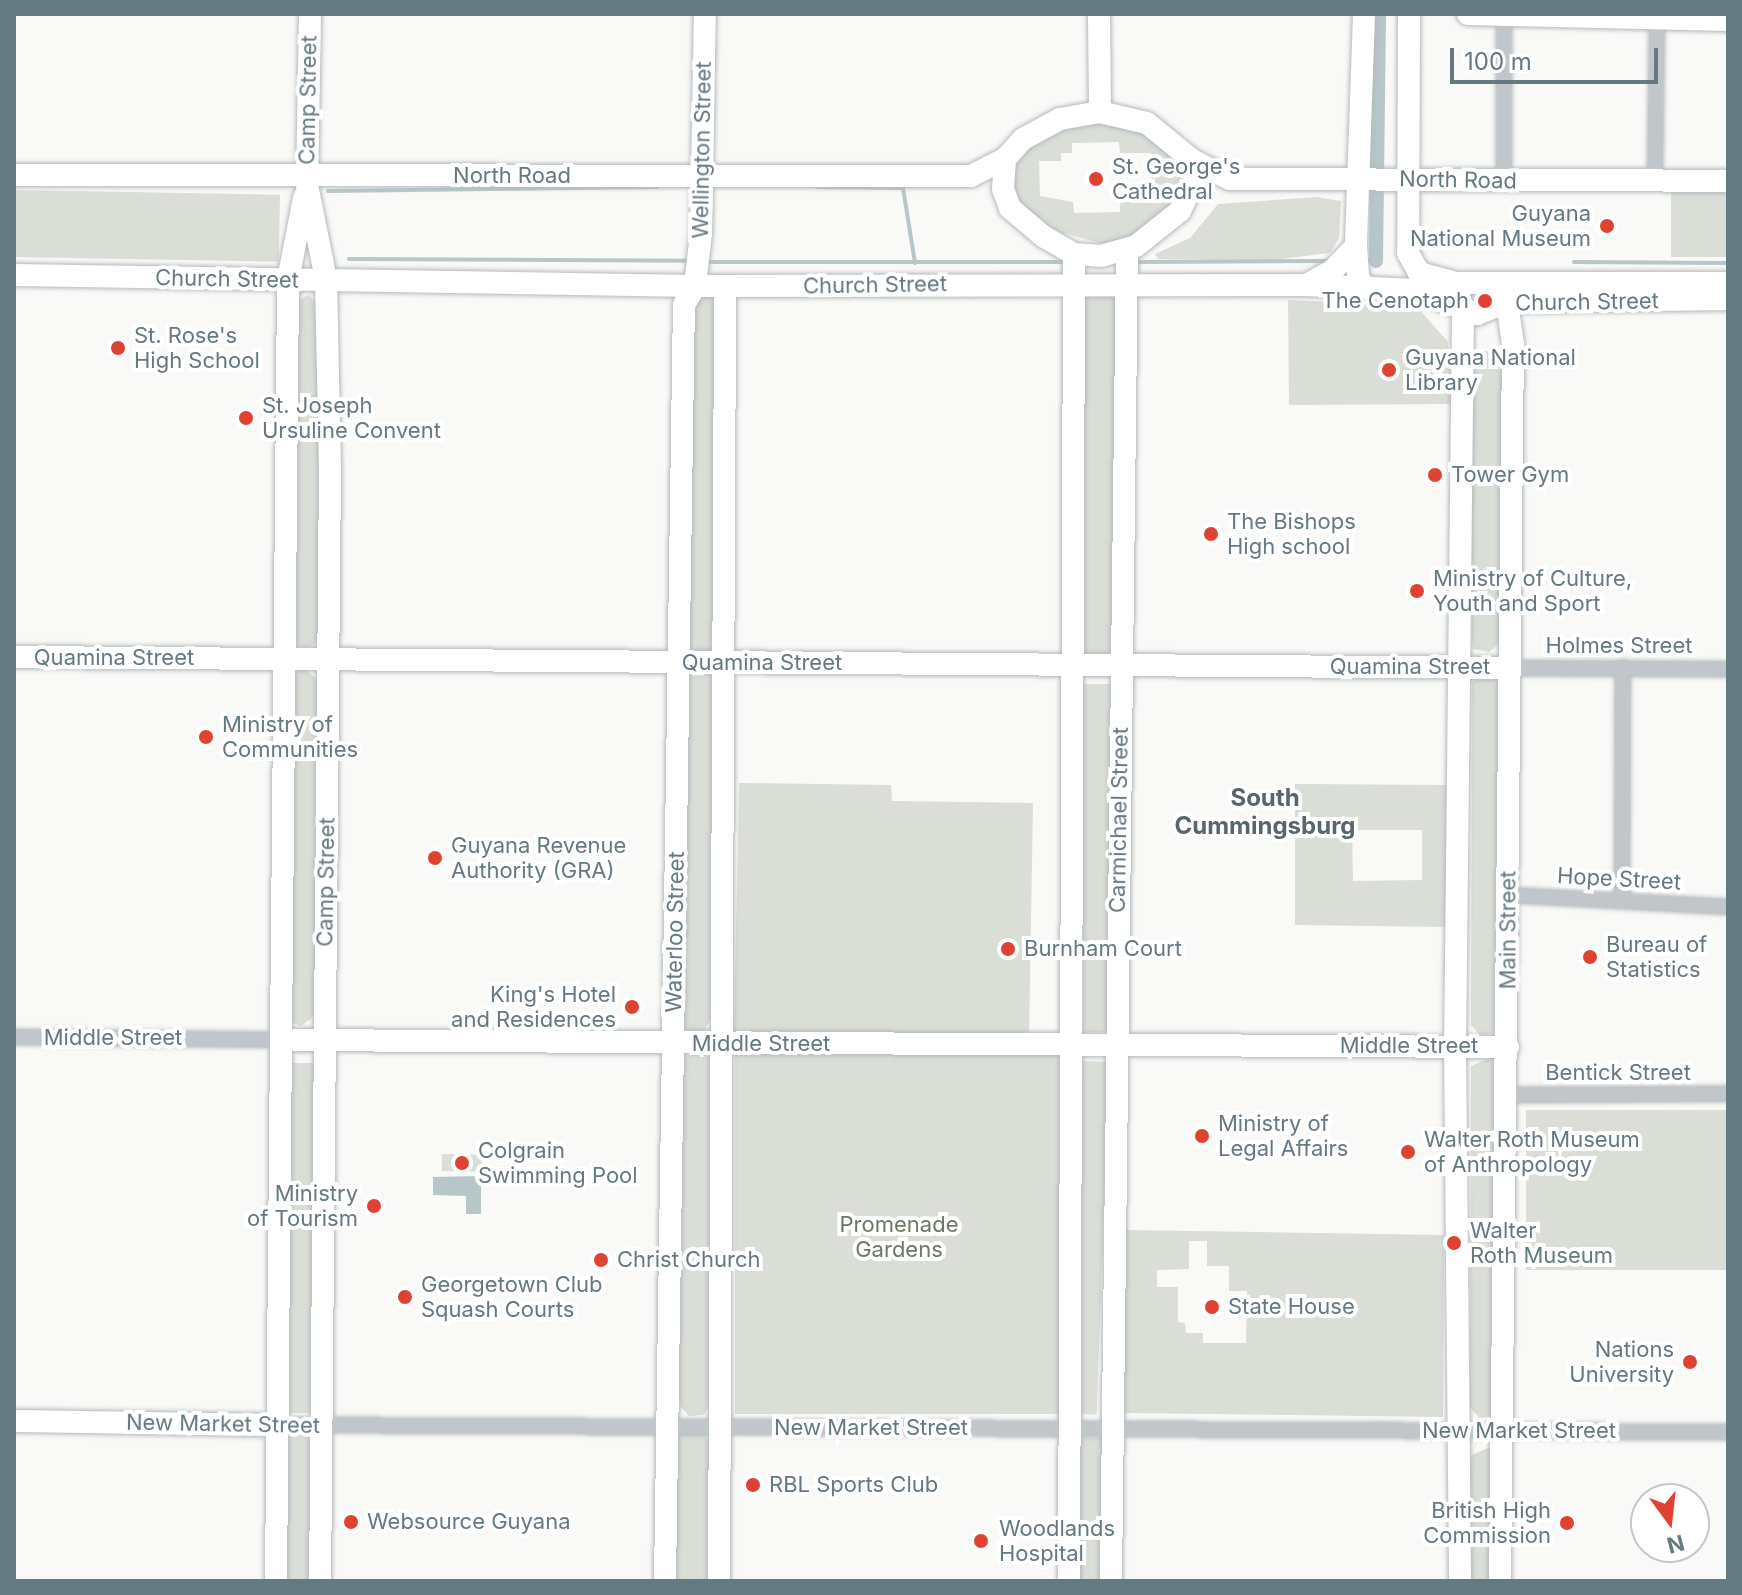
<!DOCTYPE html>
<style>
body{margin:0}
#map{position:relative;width:1742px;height:1595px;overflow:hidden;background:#f9f9f7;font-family:Inter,sans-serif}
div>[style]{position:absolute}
.green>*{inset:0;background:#daded6;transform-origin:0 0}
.water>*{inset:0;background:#b7c6c8}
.stream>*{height:4px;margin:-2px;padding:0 2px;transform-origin:2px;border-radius:2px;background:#b7c6c8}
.canal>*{height:14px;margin:-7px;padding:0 7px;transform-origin:7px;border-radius:7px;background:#b7c6c8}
.roads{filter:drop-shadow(0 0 2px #b3babd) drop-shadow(0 0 2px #b3babd)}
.street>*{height:14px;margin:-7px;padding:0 7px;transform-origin:7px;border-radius:7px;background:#c0c6c9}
.secondary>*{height:22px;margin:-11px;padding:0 11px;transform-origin:11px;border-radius:11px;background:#fff}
.dots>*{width:22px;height:22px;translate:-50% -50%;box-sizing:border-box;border:4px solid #fff;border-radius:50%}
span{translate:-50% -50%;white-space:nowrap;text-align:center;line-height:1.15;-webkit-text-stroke:8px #fff;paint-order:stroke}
.street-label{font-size:22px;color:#657981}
.poi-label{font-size:22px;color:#657981}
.left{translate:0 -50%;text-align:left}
.right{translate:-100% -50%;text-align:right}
.park-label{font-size:22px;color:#6b7a64}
.neighbourhood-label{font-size:24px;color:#57666d;font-weight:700}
.frame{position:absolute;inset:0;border:16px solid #657981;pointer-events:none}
.north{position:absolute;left:1630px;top:1483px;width:80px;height:80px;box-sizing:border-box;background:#fff;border:2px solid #c1c9cd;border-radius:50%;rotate:165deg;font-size:22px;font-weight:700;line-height:32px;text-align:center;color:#657981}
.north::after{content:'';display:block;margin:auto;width:28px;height:36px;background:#df4231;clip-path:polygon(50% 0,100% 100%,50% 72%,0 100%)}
.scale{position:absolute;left:1450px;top:48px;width:208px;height:36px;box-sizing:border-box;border:4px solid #657981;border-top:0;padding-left:10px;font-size:24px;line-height:28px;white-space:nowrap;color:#657981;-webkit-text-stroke:6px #fff;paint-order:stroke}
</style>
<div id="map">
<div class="green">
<div style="clip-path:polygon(evenodd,1094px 118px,1139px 127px,1185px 164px,1179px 201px,1124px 241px,1107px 245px,1056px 231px,1027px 212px,1010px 188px,1014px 157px,1037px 136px,1094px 118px,1119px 142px,1120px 153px,1151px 153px,1152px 202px,1120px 202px,1120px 212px,1074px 213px,1073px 202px,1040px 196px,1039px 161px,1061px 161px,1061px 153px,1072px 153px,1072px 143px,1119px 142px)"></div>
<div style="left:14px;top:190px;width:266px;height:67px;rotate:1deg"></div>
<div style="left:1671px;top:192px;width:57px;height:65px"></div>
<div style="clip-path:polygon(1317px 197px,1341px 201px,1339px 238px,1330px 253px,1273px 260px,1158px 259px,1155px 254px,1190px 238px,1218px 204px)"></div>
<div style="left:1084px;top:289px;width:36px;height:369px"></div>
<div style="clip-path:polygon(308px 295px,320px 304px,318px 636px,314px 645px,305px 647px,296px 645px,293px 629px,295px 302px)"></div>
<div style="clip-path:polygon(708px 295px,715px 298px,714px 649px,701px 658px,684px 647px,695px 298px)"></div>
<div style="clip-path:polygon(1288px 300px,1404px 305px,1420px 310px,1448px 342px,1453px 404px,1289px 405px)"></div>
<div style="clip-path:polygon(1484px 350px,1500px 357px,1504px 401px,1501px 642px,1489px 652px,1473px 649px,1472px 638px,1472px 364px)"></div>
<div style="clip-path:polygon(304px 668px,318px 680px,319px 701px,314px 1016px,301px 1026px,291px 1022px,294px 672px)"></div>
<div style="clip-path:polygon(689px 671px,710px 671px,716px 682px,712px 1016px,704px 1032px,689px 1034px,680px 1023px)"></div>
<div style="clip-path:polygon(1498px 676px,1497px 1025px,1493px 1033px,1480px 1035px,1471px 1025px,1472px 683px,1478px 677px)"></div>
<div style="left:1083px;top:684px;width:31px;height:348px"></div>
<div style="clip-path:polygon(739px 783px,891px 785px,892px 801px,1033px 803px,1029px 1038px,734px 1033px)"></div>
<div style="clip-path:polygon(evenodd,1295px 784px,1451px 785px,1449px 927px,1295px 925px,1295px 784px,1352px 830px,1422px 830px,1422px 880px,1353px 881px,1352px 830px)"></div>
<div style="clip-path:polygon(698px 1052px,710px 1054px,715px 1065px,712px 1399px,704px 1415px,689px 1416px,680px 1406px,678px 1391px,682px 1058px)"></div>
<div style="left:735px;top:1052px;width:329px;height:362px"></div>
<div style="clip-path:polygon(1492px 1057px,1497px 1059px,1492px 1416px,1480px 1418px,1470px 1408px,1471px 1066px)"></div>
<div style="left:1083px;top:1061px;width:26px;height:353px;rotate:2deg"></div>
<div style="clip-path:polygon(289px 1063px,317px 1063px,317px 1413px,284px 1413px)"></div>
<div style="left:1526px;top:1110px;width:202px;height:160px"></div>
<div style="left:442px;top:1154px;width:40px;height:17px;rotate:1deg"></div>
<div style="clip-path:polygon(evenodd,1125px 1230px,1444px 1235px,1443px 1417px,1123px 1413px,1125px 1230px,1189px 1241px,1207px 1241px,1207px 1266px,1229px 1266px,1229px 1291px,1247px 1291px,1246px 1343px,1203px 1343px,1203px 1333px,1186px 1333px,1185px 1323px,1178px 1322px,1178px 1287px,1157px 1287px,1157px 1270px,1189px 1269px,1189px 1241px)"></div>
<div style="clip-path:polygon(682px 1431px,704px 1432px,709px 1443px,710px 1581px,675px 1581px,676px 1436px)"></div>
<div style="left:286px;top:1433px;width:28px;height:148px;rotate:2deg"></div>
<div style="left:1078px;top:1438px;width:25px;height:143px"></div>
<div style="clip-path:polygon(1488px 1448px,1493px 1450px,1494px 1581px,1467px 1581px,1467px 1457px)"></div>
</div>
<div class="water">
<div style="clip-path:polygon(481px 1176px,481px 1214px,466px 1214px,466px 1196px,433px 1195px,433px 1177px)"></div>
</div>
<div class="stream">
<div style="left:817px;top:187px;width:86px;rotate:0.7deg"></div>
<div style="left:903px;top:188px;width:76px;rotate:80.9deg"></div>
<div style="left:328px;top:191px;width:329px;rotate:-0.7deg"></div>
<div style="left:349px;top:259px;width:341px;rotate:0.3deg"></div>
<div style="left:1363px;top:261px;width:13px"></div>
<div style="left:707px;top:262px;width:359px"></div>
<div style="left:1135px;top:262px;width:195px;rotate:-0.3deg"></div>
<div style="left:1574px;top:262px;width:154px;rotate:0.4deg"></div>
</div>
<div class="canal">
<div style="left:1376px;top:261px;width:247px;rotate:-89.3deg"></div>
</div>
<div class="roads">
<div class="street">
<div style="left:1655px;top:180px;width:162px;rotate:-89.3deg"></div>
<div style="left:1504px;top:181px;width:165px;rotate:-90deg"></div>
<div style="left:1510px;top:668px;width:218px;rotate:0.3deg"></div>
<div style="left:1508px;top:895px;width:220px;rotate:3.1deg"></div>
<div style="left:1622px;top:901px;width:234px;rotate:-89.8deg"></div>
<div style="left:14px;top:1037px;width:271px;rotate:0.6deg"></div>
<div style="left:1508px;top:1095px;width:220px;rotate:-0.3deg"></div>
<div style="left:277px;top:1425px;width:1451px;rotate:0.28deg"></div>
</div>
<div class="secondary">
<div style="left:310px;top:14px;width:171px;rotate:91deg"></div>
<div style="left:307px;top:185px;width:96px;rotate:78.6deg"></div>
<div style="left:326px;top:279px;width:187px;rotate:88.8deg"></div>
<div style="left:330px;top:466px;width:1115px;rotate:90.51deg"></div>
<div style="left:1099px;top:14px;width:98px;rotate:89.4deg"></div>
<div style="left:1364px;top:14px;width:232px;rotate:92deg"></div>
<div style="left:1356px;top:246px;width:32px;rotate:86deg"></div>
<div style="left:1358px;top:278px;width:11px;rotate:52deg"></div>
<div style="left:1409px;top:14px;width:239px;rotate:90.2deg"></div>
<div style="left:1408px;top:253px;width:23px;rotate:61deg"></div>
<div style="left:1419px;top:273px;width:38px;rotate:15deg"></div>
<div style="left:1456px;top:283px;width:272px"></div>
<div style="left:1468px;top:14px;width:260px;rotate:1.3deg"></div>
<div style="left:1192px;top:160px;width:21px;rotate:85deg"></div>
<div style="left:1194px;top:181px;width:33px;rotate:115deg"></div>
<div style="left:1180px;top:211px;width:56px;rotate:141.5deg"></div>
<div style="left:1136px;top:246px;width:35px;rotate:164deg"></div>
<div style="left:1102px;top:256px;width:28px;rotate:-176deg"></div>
<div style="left:1074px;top:254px;width:34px;rotate:-150deg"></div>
<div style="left:1044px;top:237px;width:45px;rotate:-139.5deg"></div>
<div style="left:1010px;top:208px;width:20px;rotate:-110deg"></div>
<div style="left:1003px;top:189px;width:30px;rotate:-86deg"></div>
<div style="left:1005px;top:159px;width:27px;rotate:-48deg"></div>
<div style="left:1023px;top:139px;width:42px;rotate:-28.4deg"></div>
<div style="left:1060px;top:119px;width:41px;rotate:-9.9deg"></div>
<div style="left:1100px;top:112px;width:48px;rotate:13.2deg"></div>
<div style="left:1147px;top:123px;width:58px;rotate:39.4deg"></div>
<div style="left:1192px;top:160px;width:42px;rotate:26.6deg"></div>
<div style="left:1230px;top:179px;width:498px;rotate:0.2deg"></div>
<div style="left:14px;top:175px;width:957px;rotate:0.06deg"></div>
<div style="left:971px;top:176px;width:38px;rotate:-27deg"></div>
<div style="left:14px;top:275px;width:681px;rotate:0.93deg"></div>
<div style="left:695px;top:286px;width:611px;rotate:-0.09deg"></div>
<div style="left:1306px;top:285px;width:110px;rotate:2.6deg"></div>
<div style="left:1416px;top:290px;width:66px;rotate:21.5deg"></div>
<div style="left:1477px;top:314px;width:32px;rotate:-22deg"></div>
<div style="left:1507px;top:302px;width:221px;rotate:-0.8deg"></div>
<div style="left:1456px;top:283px;width:29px;rotate:76deg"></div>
<div style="left:1463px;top:311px;width:735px;rotate:90.62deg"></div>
<div style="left:1455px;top:1046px;width:535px;rotate:89.46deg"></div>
<div style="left:1493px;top:283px;width:24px;rotate:54deg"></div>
<div style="left:1507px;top:302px;width:42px;rotate:81.9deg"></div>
<div style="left:1513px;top:344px;width:1237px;rotate:90.6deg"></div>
<div style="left:1308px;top:284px;width:29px;rotate:-29deg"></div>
<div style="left:1333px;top:270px;width:33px;rotate:-46deg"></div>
<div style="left:14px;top:657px;width:1496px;rotate:0.42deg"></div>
<div style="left:285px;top:1040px;width:1223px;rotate:0.33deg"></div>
<div style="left:14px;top:1421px;width:263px;rotate:0.9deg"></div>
<div style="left:276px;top:1581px;width:1301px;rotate:-89.47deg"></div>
<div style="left:288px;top:280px;width:84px;rotate:-79deg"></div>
<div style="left:665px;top:1581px;width:1276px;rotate:-89.15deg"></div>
<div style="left:684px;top:305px;width:22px;rotate:-60deg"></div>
<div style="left:695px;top:286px;width:53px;rotate:-83.5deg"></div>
<div style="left:701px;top:233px;width:219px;rotate:-89deg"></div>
<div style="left:719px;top:1581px;width:1295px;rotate:-89.73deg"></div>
<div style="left:1069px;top:1581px;width:1327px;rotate:-89.78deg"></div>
<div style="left:1111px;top:1581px;width:1331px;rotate:-89.31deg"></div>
</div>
</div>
<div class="dots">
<div style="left:1096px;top:179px;background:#df4231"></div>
<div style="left:1607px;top:226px;background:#df4231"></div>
<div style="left:1485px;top:301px;background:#df4231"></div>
<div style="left:118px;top:348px;background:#df4231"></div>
<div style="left:1389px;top:370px;background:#df4231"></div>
<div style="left:246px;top:418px;background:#df4231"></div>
<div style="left:1435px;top:475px;background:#df4231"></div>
<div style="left:1211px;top:534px;background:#df4231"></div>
<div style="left:1417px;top:591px;background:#df4231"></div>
<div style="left:206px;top:737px;background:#df4231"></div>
<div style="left:435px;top:858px;background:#df4231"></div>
<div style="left:1008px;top:949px;background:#df4231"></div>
<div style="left:1590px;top:957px;background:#df4231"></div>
<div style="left:632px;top:1007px;background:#df4231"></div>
<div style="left:1202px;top:1136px;background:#df4231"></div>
<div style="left:1408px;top:1152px;background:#df4231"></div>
<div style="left:462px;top:1163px;background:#df4231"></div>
<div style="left:374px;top:1206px;background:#df4231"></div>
<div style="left:1454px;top:1243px;background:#df4231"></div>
<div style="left:601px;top:1260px;background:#df4231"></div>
<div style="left:405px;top:1297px;background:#df4231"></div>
<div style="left:1212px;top:1307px;background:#df4231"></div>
<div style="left:1690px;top:1362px;background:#df4231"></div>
<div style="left:753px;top:1485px;background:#df4231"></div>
<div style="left:351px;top:1522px;background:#df4231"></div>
<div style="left:1567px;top:1523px;background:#df4231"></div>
<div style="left:981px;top:1541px;background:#df4231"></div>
</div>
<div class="street-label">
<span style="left:308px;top:100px;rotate:-89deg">Camp Street</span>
<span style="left:702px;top:150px;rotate:-89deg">Wellington Street</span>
<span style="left:512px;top:176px">North Road</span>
<span style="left:1458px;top:180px;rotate:1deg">North Road</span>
<span style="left:227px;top:279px;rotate:1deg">Church Street</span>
<span style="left:875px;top:285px;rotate:-1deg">Church Street</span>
<span style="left:1587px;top:302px;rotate:-1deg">Church Street</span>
<span style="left:1619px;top:646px">Holmes Street</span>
<span style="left:114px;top:658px">Quamina Street</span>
<span style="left:762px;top:663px">Quamina Street</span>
<span style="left:1410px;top:667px">Quamina Street</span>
<span style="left:1119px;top:820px;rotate:-89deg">Carmichael Street</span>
<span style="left:1619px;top:879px;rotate:3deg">Hope Street</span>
<span style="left:326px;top:882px;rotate:-89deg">Camp Street</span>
<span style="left:1508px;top:930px;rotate:-90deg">Main Street</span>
<span style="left:675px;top:932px;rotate:-89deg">Waterloo Street</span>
<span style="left:113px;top:1038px">Middle Street</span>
<span style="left:761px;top:1044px">Middle Street</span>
<span style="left:1409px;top:1046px">Middle Street</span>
<span style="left:1618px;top:1073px">Bentick Street</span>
<span style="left:223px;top:1424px;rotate:1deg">New Market Street</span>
<span style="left:871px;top:1428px">New Market Street</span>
<span style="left:1519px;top:1431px">New Market Street</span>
</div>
<div class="poi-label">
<span class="left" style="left:1112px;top:179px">St. George's<br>Cathedral</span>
<span class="right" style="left:1591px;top:226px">Guyana<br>National Museum</span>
<span class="right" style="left:1469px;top:301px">The Cenotaph</span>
<span class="left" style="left:134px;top:348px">St. Rose's<br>High School</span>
<span class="left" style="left:1405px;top:370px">Guyana National<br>Library</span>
<span class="left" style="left:262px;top:418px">St. Joseph<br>Ursuline Convent</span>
<span class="left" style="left:1451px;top:475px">Tower Gym</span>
<span class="left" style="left:1227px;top:534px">The Bishops<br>High school</span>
<span class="left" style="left:1433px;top:591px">Ministry of Culture,<br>Youth and Sport</span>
<span class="left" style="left:222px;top:737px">Ministry of<br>Communities</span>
<span class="left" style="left:451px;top:858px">Guyana Revenue<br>Authority (GRA)</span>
<span class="left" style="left:1606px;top:957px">Bureau of<br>Statistics</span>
<span class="left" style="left:1024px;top:949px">Burnham Court</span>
<span class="right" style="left:616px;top:1007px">King's Hotel<br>and Residences</span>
<span class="left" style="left:1218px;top:1136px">Ministry of<br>Legal Affairs</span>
<span class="left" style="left:1424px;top:1152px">Walter Roth Museum<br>of Anthropology</span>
<span class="left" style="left:478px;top:1163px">Colgrain<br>Swimming Pool</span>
<span class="right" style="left:358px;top:1206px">Ministry<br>of Tourism</span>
<span class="left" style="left:1470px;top:1243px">Walter<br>Roth Museum</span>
<span class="left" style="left:617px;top:1260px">Christ Church</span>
<span class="left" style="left:421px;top:1297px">Georgetown Club<br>Squash Courts</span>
<span class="left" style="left:1228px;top:1307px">State House</span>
<span class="right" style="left:1674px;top:1362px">Nations<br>University</span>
<span class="left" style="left:769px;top:1485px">RBL Sports Club</span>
<span class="right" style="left:1551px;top:1523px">British High<br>Commission</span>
<span class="left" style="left:367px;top:1522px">Websource Guyana</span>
<span class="left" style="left:999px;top:1541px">Woodlands<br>Hospital</span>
</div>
<div class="park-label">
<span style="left:899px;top:1237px">Promenade<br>Gardens</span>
</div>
<div class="neighbourhood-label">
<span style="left:1265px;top:812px">South<br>Cummingsburg</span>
</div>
<div class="frame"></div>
<div class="north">N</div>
<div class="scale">100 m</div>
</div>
